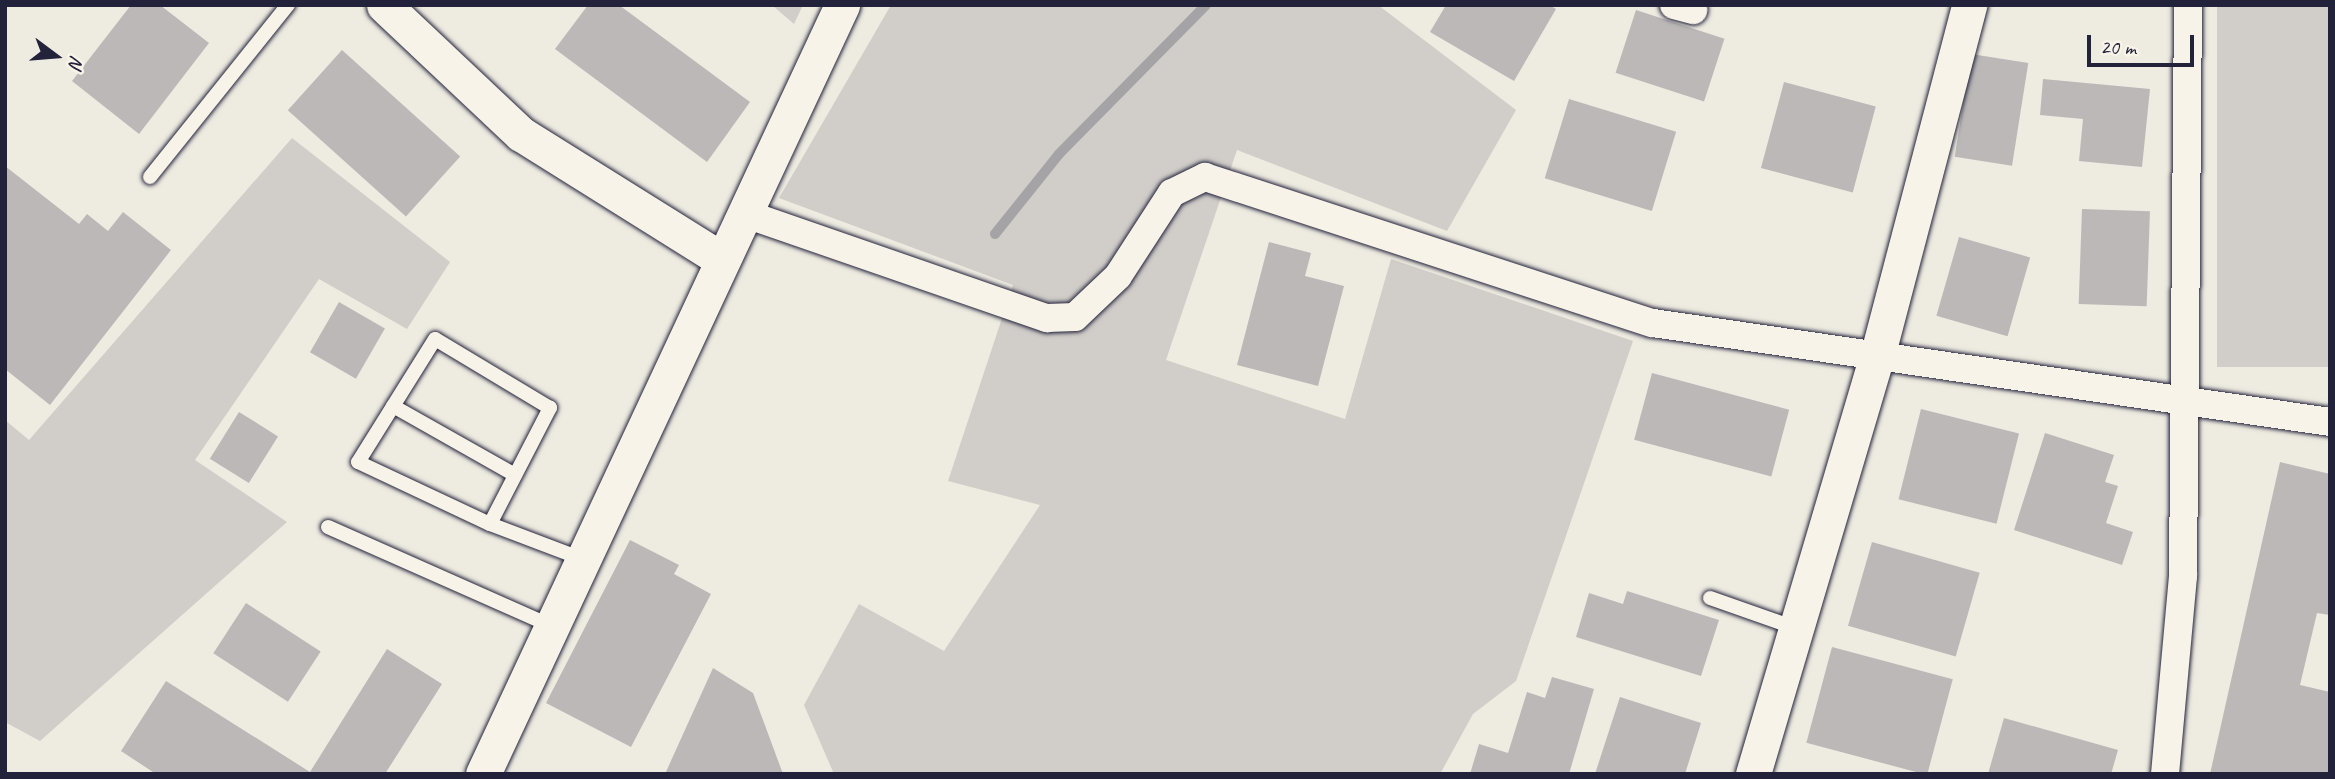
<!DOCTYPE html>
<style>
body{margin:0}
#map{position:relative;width:2335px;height:779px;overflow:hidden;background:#eeebe1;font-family:Caveat,sans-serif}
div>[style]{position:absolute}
.green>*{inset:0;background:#d1cdc9;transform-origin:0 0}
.stream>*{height:10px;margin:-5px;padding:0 5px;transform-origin:5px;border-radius:5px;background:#a6a3a6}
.building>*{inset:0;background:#bbb8b7;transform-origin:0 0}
.roads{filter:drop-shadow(0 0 2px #22223b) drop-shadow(0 0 2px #22223b)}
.service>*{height:14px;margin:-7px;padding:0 7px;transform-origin:7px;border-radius:7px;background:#f7f3e8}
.minor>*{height:28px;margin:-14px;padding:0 14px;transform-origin:14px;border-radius:14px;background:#f7f3e8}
.tertiary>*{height:35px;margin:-17.5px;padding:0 17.5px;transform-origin:17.5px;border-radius:17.5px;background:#f7f3e8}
span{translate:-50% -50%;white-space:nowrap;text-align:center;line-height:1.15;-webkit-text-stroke:7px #f7f3e8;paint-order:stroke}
.frame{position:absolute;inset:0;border:7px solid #22223b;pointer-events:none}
.north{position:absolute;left:21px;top:21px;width:70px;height:70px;-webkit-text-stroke:5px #f7f3e8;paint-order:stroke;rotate:106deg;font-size:19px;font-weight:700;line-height:28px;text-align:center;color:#22223b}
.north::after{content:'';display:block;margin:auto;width:24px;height:32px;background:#22223b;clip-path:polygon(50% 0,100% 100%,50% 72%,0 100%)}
.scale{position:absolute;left:2087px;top:35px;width:107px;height:32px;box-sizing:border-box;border:4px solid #22223b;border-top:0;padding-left:9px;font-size:21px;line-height:24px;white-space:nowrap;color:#22223b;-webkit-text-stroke:5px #f7f3e8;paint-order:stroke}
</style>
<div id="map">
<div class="green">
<div style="clip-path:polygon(772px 5px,803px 5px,794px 24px)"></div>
<div style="clip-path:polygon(891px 5px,1378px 5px,1516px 110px,1447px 231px,1237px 150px,1166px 360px,1345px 419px,1391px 259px,1633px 341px,1516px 681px,1473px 714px,1440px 774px,834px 774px,804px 705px,859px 604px,944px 651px,1040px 505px,948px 481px,1013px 285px,779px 198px)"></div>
<div style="left:2217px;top:5px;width:113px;height:362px"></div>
<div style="clip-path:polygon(292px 138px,450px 262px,407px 329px,319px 279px,195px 460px,287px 522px,40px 741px,5px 722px,5px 420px,29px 440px)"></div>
</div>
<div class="stream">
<div style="left:995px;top:234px;width:102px;rotate:-51.3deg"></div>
<div style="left:1059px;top:154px;width:209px;rotate:-45.4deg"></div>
</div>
<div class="building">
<div style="clip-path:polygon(131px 5px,160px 5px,209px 43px,139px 134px,72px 81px)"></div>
<div style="clip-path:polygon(588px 5px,619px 5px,750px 102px,707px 162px,555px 49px)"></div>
<div style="clip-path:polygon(1446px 5px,1549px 5px,1556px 9px,1514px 81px,1430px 32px)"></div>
<div style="left:1636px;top:10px;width:93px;height:66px;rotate:18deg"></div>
<div style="left:342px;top:50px;width:159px;height:81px;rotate:42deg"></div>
<div style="left:1971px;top:54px;width:58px;height:104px;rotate:9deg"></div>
<div style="clip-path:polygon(2043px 79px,2150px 89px,2142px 167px,2079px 161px,2083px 119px,2040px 115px)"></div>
<div style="left:1784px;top:82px;width:95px;height:89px;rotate:15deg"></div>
<div style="left:1569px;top:99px;width:112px;height:83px;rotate:17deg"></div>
<div style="clip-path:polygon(5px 166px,79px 224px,87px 214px,108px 231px,123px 212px,171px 250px,50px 405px,5px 369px)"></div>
<div style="left:2082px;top:209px;width:68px;height:95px;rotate:2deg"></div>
<div style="left:1959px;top:237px;width:74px;height:82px;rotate:16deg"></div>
<div style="clip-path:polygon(1269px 242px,1311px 253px,1305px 276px,1344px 286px,1318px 386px,1237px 365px)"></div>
<div style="left:339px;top:302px;width:53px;height:58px;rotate:30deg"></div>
<div style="left:1652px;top:373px;width:142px;height:69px;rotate:15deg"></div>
<div style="left:1921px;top:409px;width:101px;height:93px;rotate:14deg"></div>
<div style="left:239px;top:412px;width:46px;height:55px;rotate:32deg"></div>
<div style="clip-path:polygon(2045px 433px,2114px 455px,2105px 482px,2118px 486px,2106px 523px,2133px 532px,2122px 565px,2014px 530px)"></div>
<div style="clip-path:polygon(2280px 462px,2330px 474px,2330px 615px,2317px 613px,2300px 685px,2330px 692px,2330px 774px,2210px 774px)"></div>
<div style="clip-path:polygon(630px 540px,679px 565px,674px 574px,711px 594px,631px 747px,546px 703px)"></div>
<div style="left:1872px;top:542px;width:112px;height:87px;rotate:16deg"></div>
<div style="clip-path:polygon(1627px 591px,1719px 620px,1701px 676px,1576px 637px,1589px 593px,1623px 604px)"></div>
<div style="left:246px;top:603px;width:89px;height:60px;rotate:33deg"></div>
<div style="left:1832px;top:647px;width:125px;height:99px;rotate:15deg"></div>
<div style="clip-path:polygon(387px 649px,442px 684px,385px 774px,156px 774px,121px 751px,166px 681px,310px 772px)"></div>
<div style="clip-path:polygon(713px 668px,753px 693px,783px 774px,665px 774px)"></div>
<div style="clip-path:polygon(1552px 677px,1594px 689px,1569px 774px,1470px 774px,1479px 744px,1508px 753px,1527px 692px,1545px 698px)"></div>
<div style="clip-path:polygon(1620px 697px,1701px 723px,1685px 774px,1595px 774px)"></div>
<div style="clip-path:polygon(2004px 718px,2118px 750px,2111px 774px,1988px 774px)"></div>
</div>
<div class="roads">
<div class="service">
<div style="left:150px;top:177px;width:221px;rotate:-51.3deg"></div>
<div style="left:393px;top:406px;width:140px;rotate:29.5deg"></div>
<div style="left:490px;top:524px;width:131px;rotate:-62.7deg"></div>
<div style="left:550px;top:408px;width:134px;rotate:-149deg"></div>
<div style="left:435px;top:339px;width:145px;rotate:122deg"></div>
<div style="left:358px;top:462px;width:146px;rotate:25.2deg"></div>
<div style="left:490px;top:524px;width:98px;rotate:20.8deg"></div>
<div style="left:328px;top:527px;width:244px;rotate:23.9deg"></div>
<div style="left:1710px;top:598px;width:90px;rotate:19.4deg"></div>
</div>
<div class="minor">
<div style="left:1674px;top:5px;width:20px;rotate:15deg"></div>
<div style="left:743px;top:213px;width:322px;rotate:19.1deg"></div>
<div style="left:1047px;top:318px;width:28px;rotate:-2deg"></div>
<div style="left:1075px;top:317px;width:59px;rotate:-43.6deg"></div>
<div style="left:1118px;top:276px;width:99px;rotate:-57deg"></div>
<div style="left:1172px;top:193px;width:37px;rotate:-26deg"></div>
<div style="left:1205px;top:177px;width:471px;rotate:18.1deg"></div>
<div style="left:1653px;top:323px;width:684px;rotate:8.32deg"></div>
<div style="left:2165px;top:774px;width:199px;rotate:-84.8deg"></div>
<div style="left:2183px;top:576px;width:571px;rotate:-89.5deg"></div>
</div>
<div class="tertiary">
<div style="left:384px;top:5px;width:188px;rotate:43.3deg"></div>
<div style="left:521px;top:134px;width:236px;rotate:32deg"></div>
<div style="left:483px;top:774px;width:849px;rotate:-64.97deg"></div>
<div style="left:1753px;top:774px;width:439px;rotate:-73.5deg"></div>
<div style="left:1878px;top:353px;width:360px;rotate:-75.3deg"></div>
</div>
</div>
<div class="frame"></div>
<div class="north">N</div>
<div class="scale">20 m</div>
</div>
